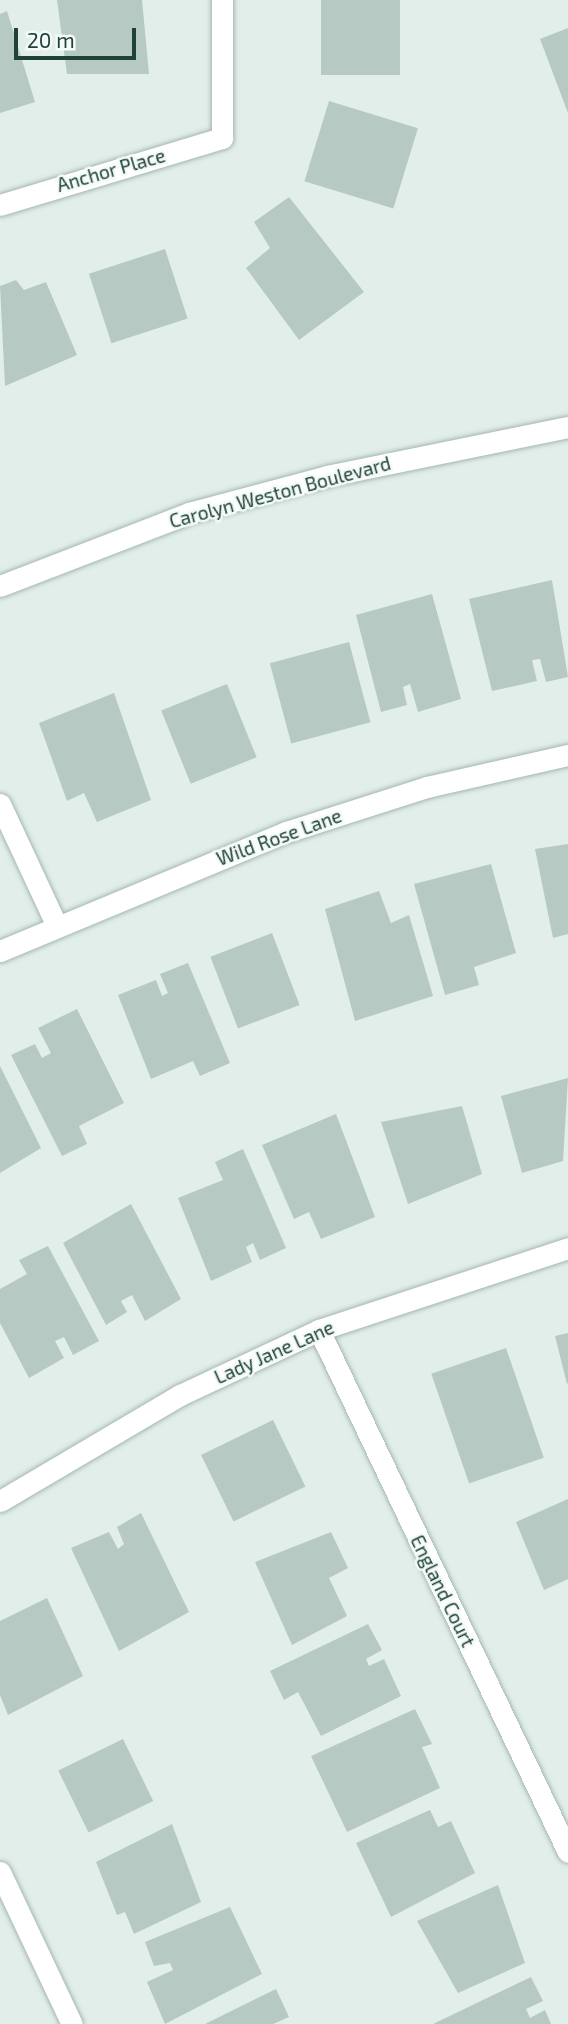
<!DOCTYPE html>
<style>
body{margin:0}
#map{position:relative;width:568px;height:2024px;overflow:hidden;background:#e2eee9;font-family:"Exo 2",sans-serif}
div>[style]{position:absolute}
.building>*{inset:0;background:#b7c9c3;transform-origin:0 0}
.roads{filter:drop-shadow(0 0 2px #a4b7b1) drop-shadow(0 0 2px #a4b7b1)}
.street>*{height:21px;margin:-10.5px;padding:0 10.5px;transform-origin:10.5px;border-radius:10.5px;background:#fff}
.secondary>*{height:21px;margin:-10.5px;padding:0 10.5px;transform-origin:10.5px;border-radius:10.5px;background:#fff}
span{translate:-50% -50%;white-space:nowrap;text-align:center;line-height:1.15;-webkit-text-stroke:5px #f3faf7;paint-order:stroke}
.street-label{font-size:19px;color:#20413a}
.scale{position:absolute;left:14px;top:28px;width:122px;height:32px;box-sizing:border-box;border:4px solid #20413a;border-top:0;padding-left:9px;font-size:21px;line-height:24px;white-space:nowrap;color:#20413a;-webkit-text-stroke:5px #f3faf7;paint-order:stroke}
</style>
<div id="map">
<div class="building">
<div style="clip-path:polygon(57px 0,142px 0,149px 74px,67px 74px)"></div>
<div style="left:321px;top:0;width:79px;height:75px"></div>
<div style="clip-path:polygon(7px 11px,35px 102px,0 113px,0 14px)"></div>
<div style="clip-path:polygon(568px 28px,568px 113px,540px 39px)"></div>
<div style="left:329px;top:101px;width:93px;height:84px;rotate:17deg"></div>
<div style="clip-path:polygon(289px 197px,364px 292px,299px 340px,246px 268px,270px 248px,254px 222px)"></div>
<div style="left:165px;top:249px;width:73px;height:80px;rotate:72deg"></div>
<div style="clip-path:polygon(16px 280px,24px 290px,46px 282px,77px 355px,5px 386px,0 286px)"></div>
<div style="clip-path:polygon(552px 580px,568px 677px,546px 682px,540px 659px,532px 660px,537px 681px,492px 691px,469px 599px)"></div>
<div style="clip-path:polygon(432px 594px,461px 699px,418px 712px,410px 684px,403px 687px,407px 705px,381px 712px,356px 615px)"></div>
<div style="left:349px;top:642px;width:83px;height:82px;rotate:75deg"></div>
<div style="left:227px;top:684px;width:79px;height:71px;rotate:68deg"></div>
<div style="clip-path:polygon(114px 693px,151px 800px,97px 822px,84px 793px,67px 801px,39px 723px)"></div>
<div style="clip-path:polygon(568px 844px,568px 934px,553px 938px,535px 849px)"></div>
<div style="clip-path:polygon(491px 864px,516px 953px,474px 967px,479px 985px,445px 995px,414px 884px)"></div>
<div style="clip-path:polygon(379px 891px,391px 923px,409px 915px,433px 996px,355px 1021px,325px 909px)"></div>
<div style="left:272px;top:933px;width:77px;height:66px;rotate:69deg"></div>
<div style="clip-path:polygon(188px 963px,230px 1063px,200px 1076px,193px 1061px,151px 1079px,118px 995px,156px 980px,162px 996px,168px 993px,160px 974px)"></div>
<div style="clip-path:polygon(77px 1009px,124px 1103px,79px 1126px,87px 1144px,62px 1156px,11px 1055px,35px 1044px,42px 1058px,51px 1053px,38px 1028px)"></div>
<div style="clip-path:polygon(0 1066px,41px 1148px,0 1173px)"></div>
<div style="clip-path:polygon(568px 1078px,563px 1161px,522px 1173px,501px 1096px)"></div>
<div style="clip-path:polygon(462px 1106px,482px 1174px,408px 1204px,381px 1122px)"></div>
<div style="clip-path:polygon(336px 1114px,375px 1217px,321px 1239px,309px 1212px,294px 1219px,262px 1145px)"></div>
<div style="clip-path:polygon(243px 1149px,286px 1248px,260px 1260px,253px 1243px,246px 1247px,252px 1262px,211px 1281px,178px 1198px,223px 1180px,215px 1162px)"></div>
<div style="clip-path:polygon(131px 1204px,181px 1299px,145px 1321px,132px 1295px,121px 1301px,127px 1312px,106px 1325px,63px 1243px)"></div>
<div style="clip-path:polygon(48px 1246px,99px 1341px,73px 1355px,64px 1337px,55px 1341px,64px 1358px,29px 1378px,0 1323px,0 1289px,27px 1274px,19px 1260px)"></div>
<div style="clip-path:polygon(568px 1333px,568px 1383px,567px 1384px,555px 1336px)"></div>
<div style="left:506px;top:1348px;width:116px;height:79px;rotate:71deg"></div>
<div style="left:273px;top:1420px;width:74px;height:80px;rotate:64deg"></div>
<div style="clip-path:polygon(568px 1499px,568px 1579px,544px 1590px,516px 1522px)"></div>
<div style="clip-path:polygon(141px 1513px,189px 1612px,119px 1651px,71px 1548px,109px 1532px,118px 1549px,124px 1544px,117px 1527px)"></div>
<div style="clip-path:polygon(331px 1532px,348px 1568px,329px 1578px,347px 1616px,292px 1645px,255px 1562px)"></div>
<div style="clip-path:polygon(47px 1598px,83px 1676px,8px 1715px,0 1695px,0 1621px)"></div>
<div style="clip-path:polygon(368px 1624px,382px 1650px,366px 1659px,369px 1666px,384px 1659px,401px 1696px,321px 1736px,298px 1692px,284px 1700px,270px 1671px)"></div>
<div style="clip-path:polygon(415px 1709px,432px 1744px,422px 1747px,440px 1788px,347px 1832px,311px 1756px)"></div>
<div style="left:123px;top:1739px;width:69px;height:72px;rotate:64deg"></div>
<div style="clip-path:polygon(430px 1810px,438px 1827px,451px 1821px,475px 1873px,391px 1917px,356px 1843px)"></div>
<div style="clip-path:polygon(172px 1824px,201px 1902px,134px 1934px,125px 1912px,117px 1915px,96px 1862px)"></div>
<div style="clip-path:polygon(498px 1885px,525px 1963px,458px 1993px,417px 1921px)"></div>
<div style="clip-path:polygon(230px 1907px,262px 1974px,165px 2024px,147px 1982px,173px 1970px,170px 1963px,154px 1966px,145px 1942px)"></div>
<div style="clip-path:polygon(531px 1977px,543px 2001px,526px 2009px,530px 2018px,545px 2010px,551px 2024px,433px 2024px)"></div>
<div style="clip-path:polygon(276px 1989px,289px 2017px,273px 2024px,205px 2024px)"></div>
</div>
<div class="roads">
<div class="street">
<div style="left:0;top:205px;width:232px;rotate:-16.8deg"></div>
<div style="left:222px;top:138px;width:138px;rotate:-90deg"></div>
<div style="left:0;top:804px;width:132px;rotate:65deg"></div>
<div style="left:0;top:951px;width:310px;rotate:-22.6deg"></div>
<div style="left:286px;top:832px;width:148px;rotate:-17.7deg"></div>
<div style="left:427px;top:787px;width:145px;rotate:-12.8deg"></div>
<div style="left:319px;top:1330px;width:578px;rotate:64.5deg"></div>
<div style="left:0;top:1501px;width:209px;rotate:-30.5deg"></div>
<div style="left:180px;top:1395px;width:153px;rotate:-25.1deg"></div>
<div style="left:319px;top:1330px;width:262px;rotate:-18.2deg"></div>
<div style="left:0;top:1872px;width:168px;rotate:64.7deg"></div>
</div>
<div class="secondary">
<div style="left:0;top:586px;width:203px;rotate:-21.1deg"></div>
<div style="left:189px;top:513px;width:143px;rotate:-15deg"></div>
<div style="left:327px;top:476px;width:246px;rotate:-11.5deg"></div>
</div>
</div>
<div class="street-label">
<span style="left:111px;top:170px;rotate:-16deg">Anchor Place</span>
<span style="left:280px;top:492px;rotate:-15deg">Carolyn Weston Boulevard</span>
<span style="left:279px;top:837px;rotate:-20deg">Wild Rose Lane</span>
<span style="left:274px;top:1352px;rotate:-24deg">Lady Jane Lane</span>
<span style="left:443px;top:1591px;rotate:64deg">England Court</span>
</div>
<div class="scale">20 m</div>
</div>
